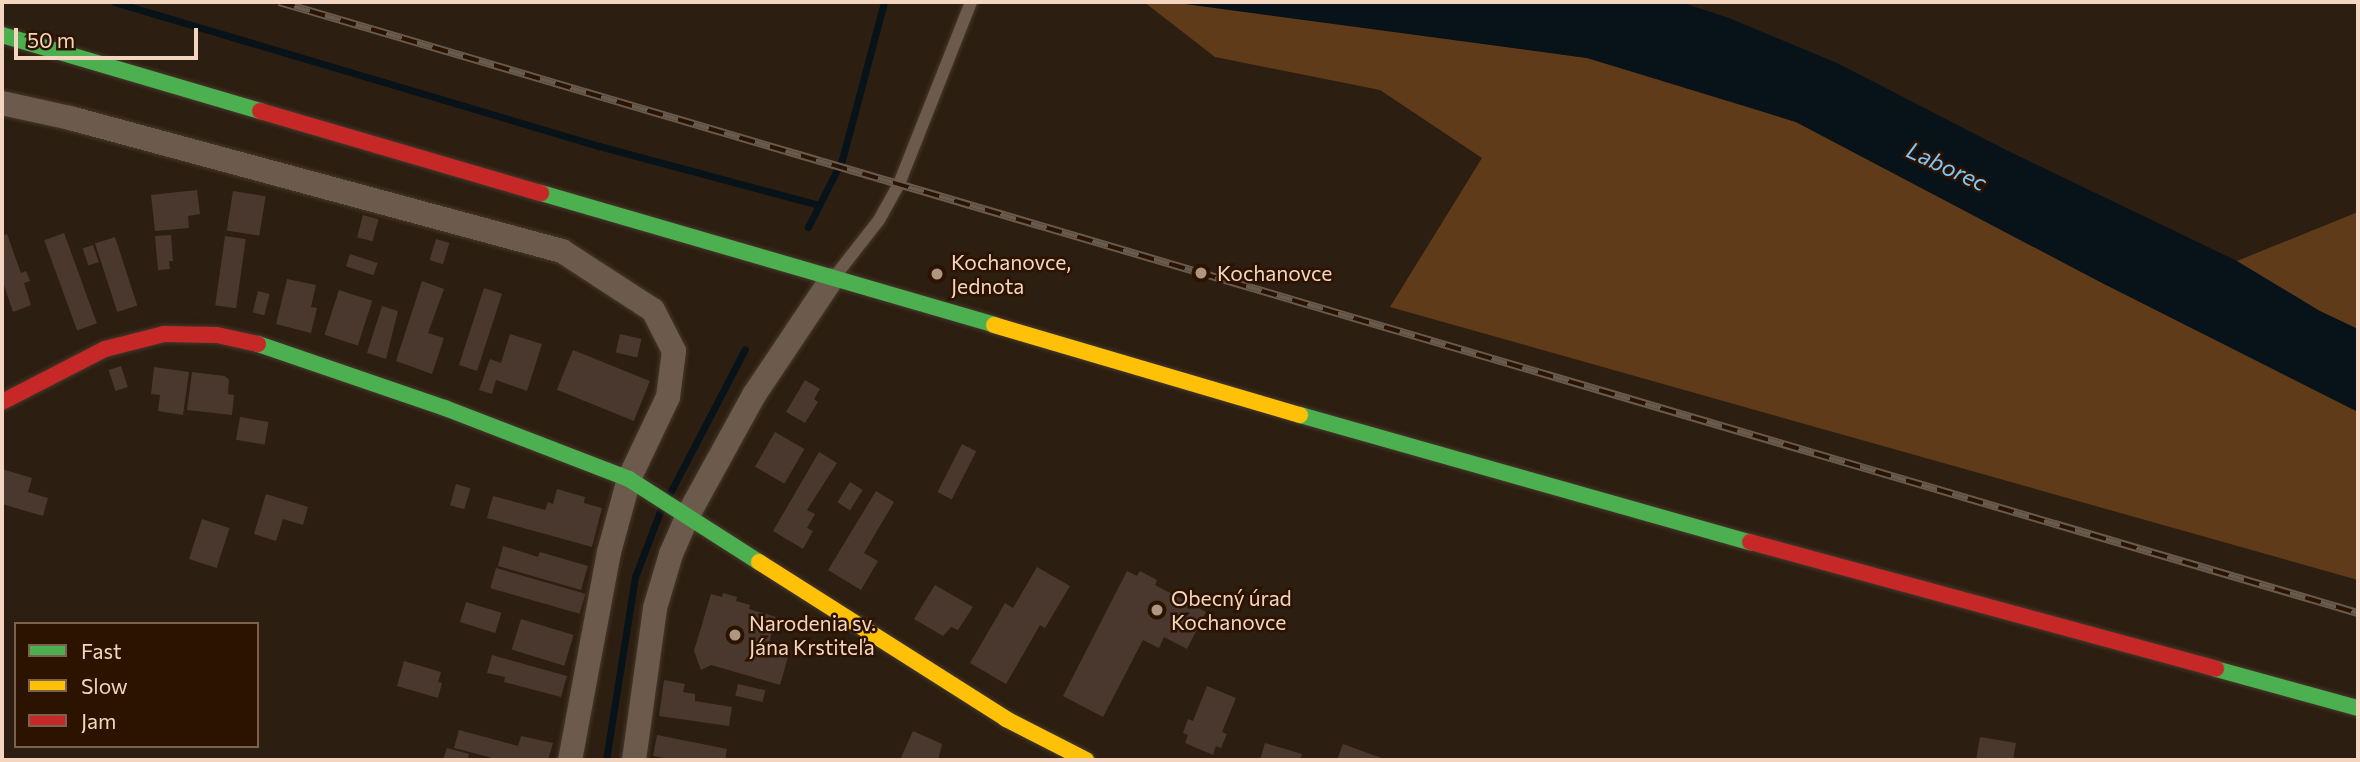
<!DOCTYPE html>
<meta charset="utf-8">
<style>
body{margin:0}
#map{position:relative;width:2360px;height:762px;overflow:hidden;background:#2c1e10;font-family:Commissioner,sans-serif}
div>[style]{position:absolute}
.green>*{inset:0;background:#603b1a}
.water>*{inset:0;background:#081219}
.stream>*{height:7px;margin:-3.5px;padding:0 3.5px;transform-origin:3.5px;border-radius:3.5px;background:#081219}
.building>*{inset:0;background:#4a382e;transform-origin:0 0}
.roads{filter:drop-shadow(0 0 2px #45382b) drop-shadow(0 0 2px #45382b)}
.lane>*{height:12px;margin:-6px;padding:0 6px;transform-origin:6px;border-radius:6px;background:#6c5a4c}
.street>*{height:24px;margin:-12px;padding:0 12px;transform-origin:12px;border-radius:12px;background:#6c5a4c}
.fast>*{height:16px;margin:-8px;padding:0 8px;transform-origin:8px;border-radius:8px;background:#4caf50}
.slow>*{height:16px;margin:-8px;padding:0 8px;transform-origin:8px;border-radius:8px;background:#ffc107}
.jam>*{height:16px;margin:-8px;padding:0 8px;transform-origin:8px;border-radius:8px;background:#c62828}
.rail>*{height:8px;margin-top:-4px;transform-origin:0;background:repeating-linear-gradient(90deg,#2c1300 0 16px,#685a4d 0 32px);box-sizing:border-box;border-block:2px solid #685a4d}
.dots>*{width:19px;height:19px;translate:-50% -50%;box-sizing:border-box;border:4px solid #2c1300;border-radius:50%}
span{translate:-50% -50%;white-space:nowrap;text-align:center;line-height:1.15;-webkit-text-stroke:5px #2c1300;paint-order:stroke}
.poi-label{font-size:21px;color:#f4d6c0}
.left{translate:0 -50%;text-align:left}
.water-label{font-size:23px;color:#7dc8fa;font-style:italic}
.frame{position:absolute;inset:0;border:4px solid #f4d6c0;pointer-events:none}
.legend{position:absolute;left:14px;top:622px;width:245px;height:126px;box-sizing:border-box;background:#2c1300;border:2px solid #7c614d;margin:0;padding:9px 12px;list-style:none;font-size:21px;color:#f4d6c0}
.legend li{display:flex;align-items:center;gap:14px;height:35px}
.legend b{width:35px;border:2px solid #7c614d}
.scale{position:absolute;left:14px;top:28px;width:184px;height:32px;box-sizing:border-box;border:4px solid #f4d6c0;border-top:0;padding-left:9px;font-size:21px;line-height:24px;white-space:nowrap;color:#f4d6c0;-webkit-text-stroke:5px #2c1300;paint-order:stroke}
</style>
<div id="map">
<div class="green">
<div style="clip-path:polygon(1144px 2px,1170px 2px,1304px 18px,1587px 58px,1681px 85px,1796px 122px,2106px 285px,2237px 261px,2358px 212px,2358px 580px,1390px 307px,1482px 158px,1380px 90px,1215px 57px)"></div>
</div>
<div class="water">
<div style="clip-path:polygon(1170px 2px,1680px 2px,1729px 18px,1837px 63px,2004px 149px,2237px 261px,2320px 311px,2358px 329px,2358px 412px,2106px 285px,1796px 122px,1587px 58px)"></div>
</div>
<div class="stream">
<div style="left:114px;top:2px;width:506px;rotate:16.54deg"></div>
<div style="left:599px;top:146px;width:228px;rotate:15deg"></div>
<div style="left:808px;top:227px;width:75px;rotate:-63.1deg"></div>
<div style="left:842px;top:160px;width:163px;rotate:-75.1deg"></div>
<div style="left:670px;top:493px;width:162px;rotate:-62.5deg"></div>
<div style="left:606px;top:760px;width:185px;rotate:-81deg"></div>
<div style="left:635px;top:577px;width:73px;rotate:-69.1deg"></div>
</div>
<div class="building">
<div style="clip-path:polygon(197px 190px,200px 214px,188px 216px,189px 228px,155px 231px,151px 195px)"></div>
<div style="left:233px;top:191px;width:33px;height:40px;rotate:9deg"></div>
<div style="left:363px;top:215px;width:16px;height:23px;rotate:15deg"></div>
<div style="left:64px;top:233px;width:96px;height:21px;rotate:70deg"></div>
<div style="clip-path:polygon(7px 234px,21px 273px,26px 271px,30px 281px,24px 283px,31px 305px,13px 312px,2px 279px,2px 236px)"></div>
<div style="clip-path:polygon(171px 235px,173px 261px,169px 261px,170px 269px,158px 270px,155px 236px)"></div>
<div style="left:225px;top:236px;width:21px;height:70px;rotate:8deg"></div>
<div style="left:115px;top:237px;width:72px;height:21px;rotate:72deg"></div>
<div style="left:436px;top:239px;width:14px;height:22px;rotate:17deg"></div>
<div style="left:93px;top:245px;width:18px;height:11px;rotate:71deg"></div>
<div style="left:350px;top:254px;width:29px;height:13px;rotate:18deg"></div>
<div style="clip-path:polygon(287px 279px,316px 285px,311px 307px,317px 308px,311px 333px,276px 324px)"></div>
<div style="clip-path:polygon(422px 281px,444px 289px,428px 333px,444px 338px,432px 374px,396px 361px)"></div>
<div style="left:484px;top:288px;width:19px;height:81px;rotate:18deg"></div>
<div style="left:339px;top:290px;width:35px;height:47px;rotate:18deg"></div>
<div style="left:258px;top:291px;width:12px;height:22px;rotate:14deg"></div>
<div style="clip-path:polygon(382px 306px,398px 311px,386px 359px,367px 353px)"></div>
<div style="clip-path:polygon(510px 334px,542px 344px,527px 391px,496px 380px,492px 394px,479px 390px,490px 359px,501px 363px)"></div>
<div style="left:620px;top:334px;width:22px;height:19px;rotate:13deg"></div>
<div style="left:573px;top:350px;width:83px;height:43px;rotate:22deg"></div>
<div style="left:121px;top:366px;width:22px;height:13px;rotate:72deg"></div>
<div style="clip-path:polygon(154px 367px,189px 372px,183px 415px,158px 411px,160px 395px,151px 394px)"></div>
<div style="clip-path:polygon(192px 372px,225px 376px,229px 380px,228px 394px,234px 395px,232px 415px,187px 410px)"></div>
<div style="clip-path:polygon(805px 380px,820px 389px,814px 399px,818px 402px,805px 423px,786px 412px)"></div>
<div style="left:240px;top:417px;width:29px;height:23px;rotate:10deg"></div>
<div style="left:775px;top:432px;width:34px;height:40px;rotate:30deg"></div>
<div style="left:962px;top:444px;width:16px;height:54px;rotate:27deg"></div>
<div style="clip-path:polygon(819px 452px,837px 463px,807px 510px,815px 514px,807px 528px,813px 531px,803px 549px,773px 531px)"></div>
<div style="clip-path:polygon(2px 469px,32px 478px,28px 492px,48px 498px,43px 516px,2px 504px)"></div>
<div style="left:850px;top:482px;width:15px;height:24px;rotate:32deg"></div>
<div style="left:456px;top:484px;width:15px;height:22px;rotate:16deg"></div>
<div style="clip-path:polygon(557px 489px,585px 497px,584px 503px,602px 508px,592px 547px,487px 518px,493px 496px,545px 510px,548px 502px,553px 504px)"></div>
<div style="clip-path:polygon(876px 491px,894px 502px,864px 553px,878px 561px,861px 590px,828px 570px)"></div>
<div style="clip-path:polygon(266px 494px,308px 507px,303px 525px,283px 519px,276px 541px,254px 534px)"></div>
<div style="left:202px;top:519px;width:29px;height:42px;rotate:18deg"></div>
<div style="clip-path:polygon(503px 546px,538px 557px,540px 552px,588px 566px,581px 590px,498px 566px)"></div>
<div style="clip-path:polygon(1037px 567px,1070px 586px,1045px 628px,1040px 625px,1006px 684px,970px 663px,1005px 603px,1013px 608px)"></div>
<div style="left:496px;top:568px;width:93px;height:21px;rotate:16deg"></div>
<div style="clip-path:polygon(1127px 571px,1137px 576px,1140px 571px,1157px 580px,1155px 585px,1206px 612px,1187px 649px,1164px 637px,1159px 648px,1143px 640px,1103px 717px,1063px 696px)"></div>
<div style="clip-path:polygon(935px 585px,973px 607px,958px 630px,951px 627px,943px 636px,914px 619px)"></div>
<div style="clip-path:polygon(723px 593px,737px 597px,736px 601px,750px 605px,749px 609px,776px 617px,769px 643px,790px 650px,780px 685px,711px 665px,701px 670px,694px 651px,711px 594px,722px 597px)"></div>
<div style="left:466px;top:602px;width:37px;height:21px;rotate:17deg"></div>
<div style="left:521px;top:619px;width:55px;height:32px;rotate:17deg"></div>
<div style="clip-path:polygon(492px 655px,567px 676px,561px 697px,504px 682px,505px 677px,487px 673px)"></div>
<div style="clip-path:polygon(404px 661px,441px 672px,438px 682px,442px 683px,438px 698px,397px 686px)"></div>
<div style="clip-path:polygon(664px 680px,685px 684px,683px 692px,695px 694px,695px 701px,732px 707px,729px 726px,659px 716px)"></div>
<div style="left:738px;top:684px;width:28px;height:12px;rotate:13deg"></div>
<div style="clip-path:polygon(1207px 686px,1236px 698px,1222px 732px,1227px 734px,1221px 748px,1216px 746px,1213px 755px,1185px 743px,1188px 735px,1183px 733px,1188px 719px,1193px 721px)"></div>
<div style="clip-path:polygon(459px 730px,518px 746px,521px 736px,553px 743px,548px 760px,500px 760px,454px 748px)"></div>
<div style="clip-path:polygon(913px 731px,942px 744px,938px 760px,900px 760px)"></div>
<div style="clip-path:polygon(657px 735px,727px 749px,725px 760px,676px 760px,653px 756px)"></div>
<div style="clip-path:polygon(1980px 737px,2016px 743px,2013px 760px,1976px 760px)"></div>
<div style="clip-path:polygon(1265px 743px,1302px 754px,1300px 760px,1260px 760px)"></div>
<div style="clip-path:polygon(1343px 744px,1387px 760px,1337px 760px)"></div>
<div style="clip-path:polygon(447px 748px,469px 754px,467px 760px,443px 760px)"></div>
</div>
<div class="roads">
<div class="lane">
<div style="left:836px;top:275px;width:70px;rotate:-52deg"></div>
<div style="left:879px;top:220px;width:41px;rotate:-60.9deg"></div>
<div style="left:899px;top:184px;width:196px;rotate:-68.4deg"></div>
</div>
<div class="street">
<div style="left:2px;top:103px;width:70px;rotate:12.4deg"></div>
<div style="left:70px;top:118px;width:510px;rotate:15.13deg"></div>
<div style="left:562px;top:251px;width:108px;rotate:33deg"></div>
<div style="left:653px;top:310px;width:46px;rotate:62.9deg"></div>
<div style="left:674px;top:351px;width:46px;rotate:97.4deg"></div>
<div style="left:668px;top:397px;width:91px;rotate:115.4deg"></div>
<div style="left:629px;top:479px;width:76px;rotate:105.3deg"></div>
<div style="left:609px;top:552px;width:212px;rotate:100.6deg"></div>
<div style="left:634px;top:760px;width:153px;rotate:-82.1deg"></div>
<div style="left:655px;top:608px;width:56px;rotate:-73.5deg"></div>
<div style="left:671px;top:554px;width:43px;rotate:-66.4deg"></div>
<div style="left:688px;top:515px;width:137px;rotate:-61.2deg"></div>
<div style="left:754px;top:395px;width:138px;rotate:-56.2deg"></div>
</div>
<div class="fast">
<div style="left:2px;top:35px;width:269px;rotate:16.4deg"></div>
<div style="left:541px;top:193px;width:472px;rotate:16.2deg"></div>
<div style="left:258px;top:344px;width:198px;rotate:18.9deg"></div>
<div style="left:445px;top:408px;width:197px;rotate:21.1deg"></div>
<div style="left:629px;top:479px;width:154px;rotate:32.6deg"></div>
<div style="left:1300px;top:415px;width:468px;rotate:15.8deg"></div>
<div style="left:2216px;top:669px;width:147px;rotate:15.4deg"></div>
</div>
<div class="slow">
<div style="left:994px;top:325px;width:319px;rotate:16.4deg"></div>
<div style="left:759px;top:562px;width:293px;rotate:32.4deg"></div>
<div style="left:1006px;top:719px;width:90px;rotate:27.1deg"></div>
</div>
<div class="jam">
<div style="left:260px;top:111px;width:293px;rotate:16.3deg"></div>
<div style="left:2px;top:402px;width:116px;rotate:-27.2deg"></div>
<div style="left:105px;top:349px;width:61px;rotate:-14.3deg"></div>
<div style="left:164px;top:334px;width:53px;rotate:1.1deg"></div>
<div style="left:217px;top:335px;width:42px;rotate:12.4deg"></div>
<div style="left:1750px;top:542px;width:483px;rotate:15.2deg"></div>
</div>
</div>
<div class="rail">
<div style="left:279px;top:2px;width:2167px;rotate:16.38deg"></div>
</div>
<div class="dots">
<div style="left:1201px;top:273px;background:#ae9682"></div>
<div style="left:937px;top:274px;background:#ae9682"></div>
<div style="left:1157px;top:610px;background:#ae9682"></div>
<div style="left:735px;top:635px;background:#ae9682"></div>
</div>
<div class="poi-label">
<span class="left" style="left:951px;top:274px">Kochanovce,<br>Jednota</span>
<span class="left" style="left:1217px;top:273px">Kochanovce</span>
<span class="left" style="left:1171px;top:610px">Obecný úrad<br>Kochanovce</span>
<span class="left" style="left:749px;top:635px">Narodenia sv.<br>Jána Krstiteľa</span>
</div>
<div class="water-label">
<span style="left:1947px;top:166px;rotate:25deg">Laborec</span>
</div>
<div class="frame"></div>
<ul class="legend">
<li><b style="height:9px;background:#4caf50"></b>Fast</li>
<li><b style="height:9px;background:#ffc107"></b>Slow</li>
<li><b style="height:9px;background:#c62828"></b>Jam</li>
</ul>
<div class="scale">50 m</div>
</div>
